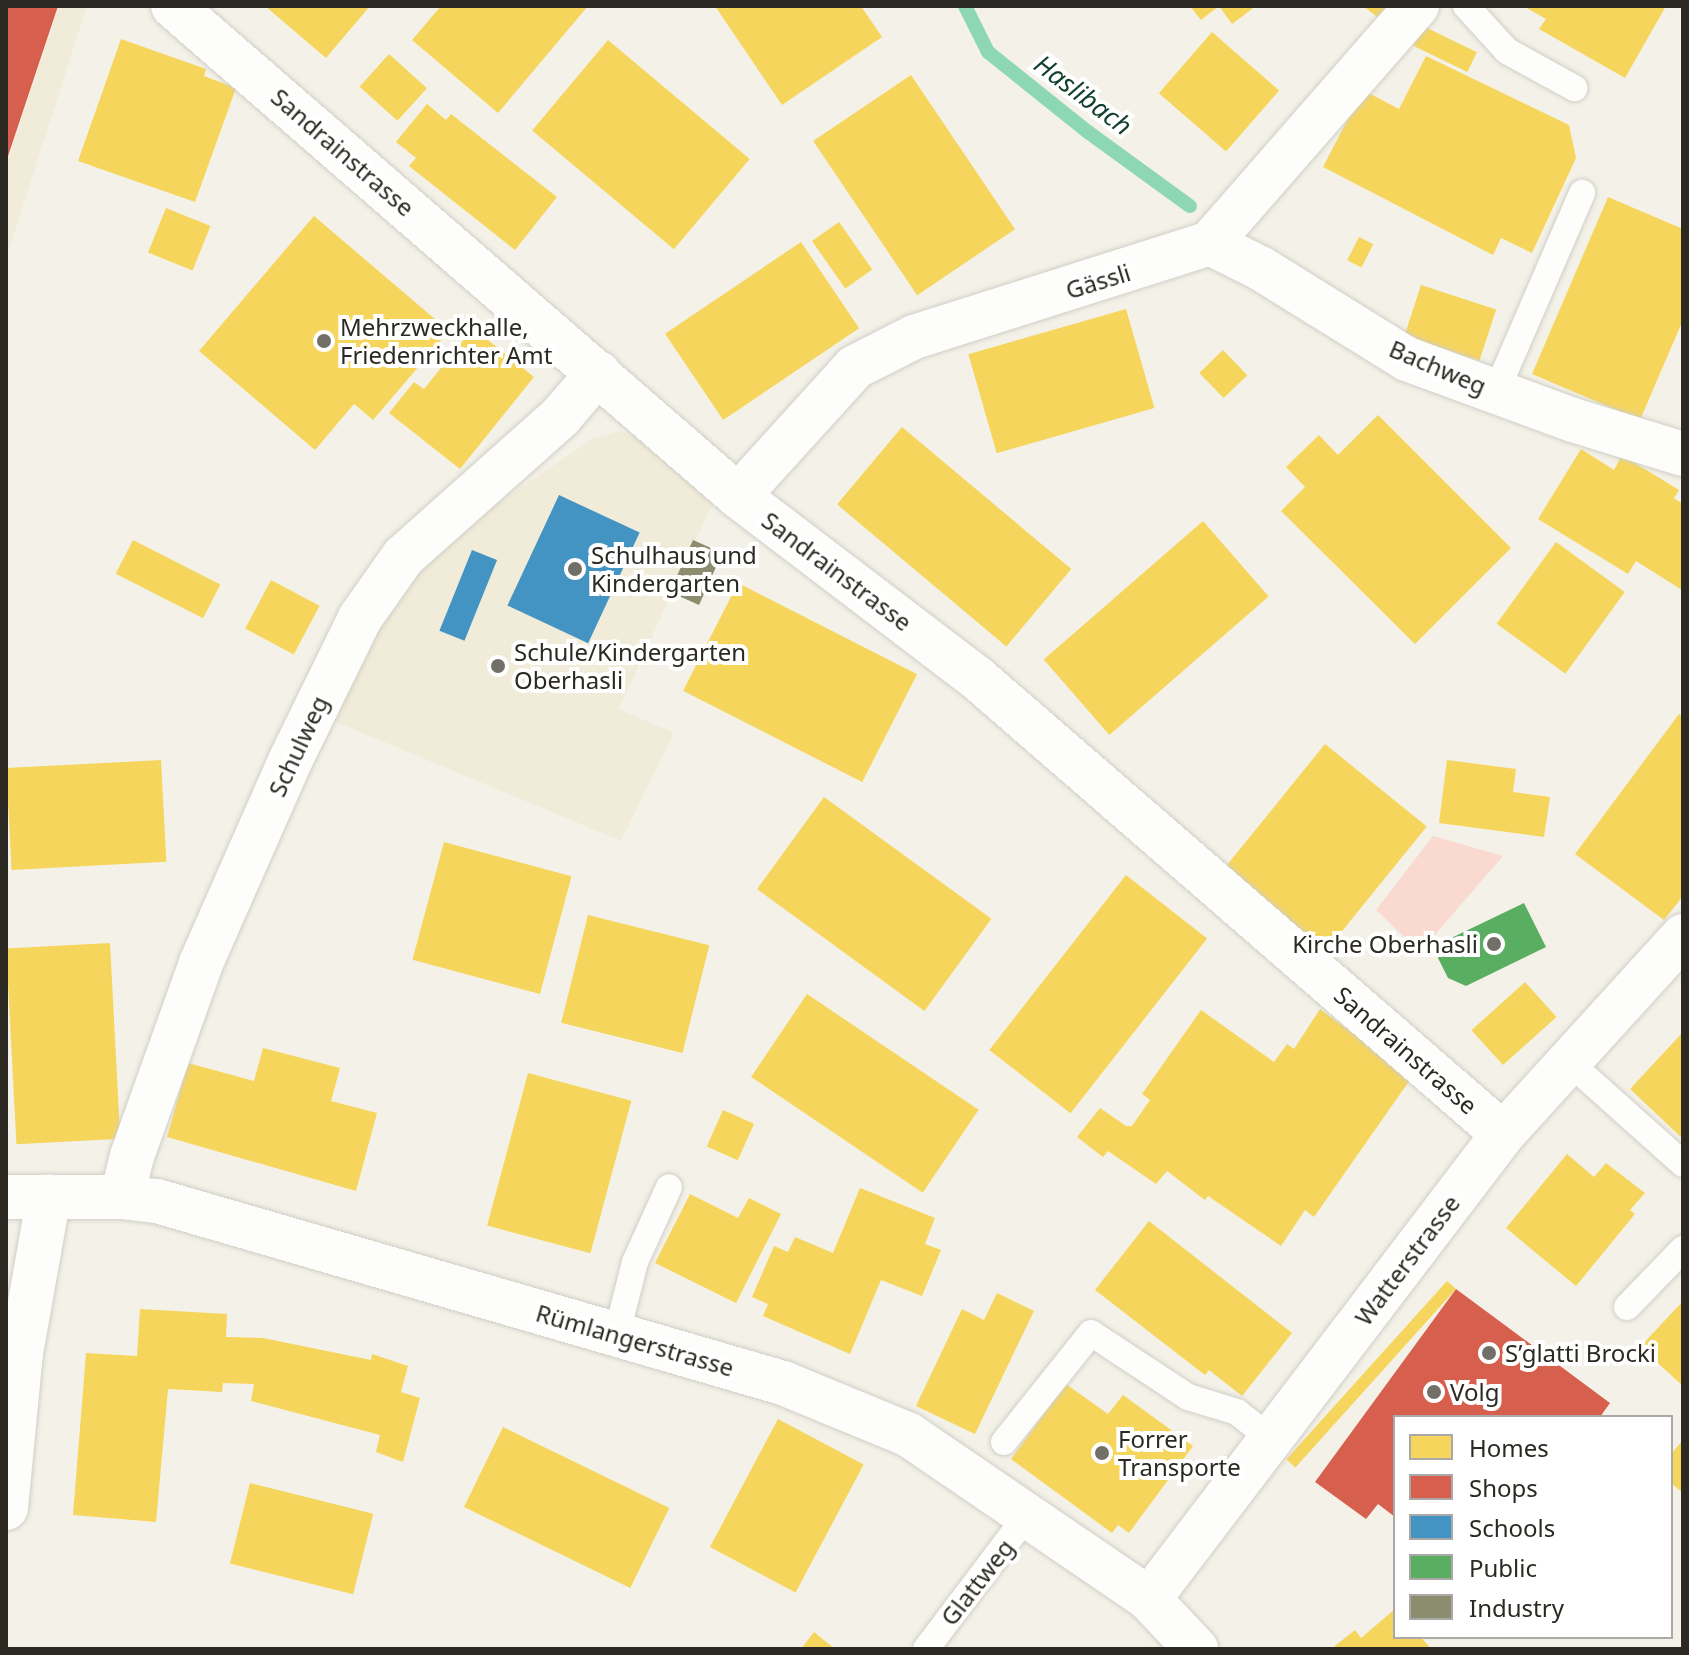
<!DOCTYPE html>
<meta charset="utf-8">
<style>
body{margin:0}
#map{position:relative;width:1689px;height:1655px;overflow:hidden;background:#f4f2e8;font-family:"Noto Sans",sans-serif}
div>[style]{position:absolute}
.built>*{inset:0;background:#f1ecd9}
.green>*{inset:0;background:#f9d9d0}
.homes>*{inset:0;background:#f6d55c;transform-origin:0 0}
.shops>*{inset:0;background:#d6604d}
.schools>*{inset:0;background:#4393c3;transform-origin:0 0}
.public>*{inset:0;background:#5aae61}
.industry>*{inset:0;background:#8c8c6e;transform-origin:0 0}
.stream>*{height:14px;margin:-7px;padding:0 7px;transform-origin:7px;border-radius:7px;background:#8ed7b4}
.roads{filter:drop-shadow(0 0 2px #d0cec6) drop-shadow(0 0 2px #d0cec6)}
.service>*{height:26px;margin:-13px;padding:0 13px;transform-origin:13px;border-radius:13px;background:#fdfdfc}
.minor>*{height:44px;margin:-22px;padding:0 22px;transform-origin:22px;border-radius:22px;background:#fdfdfc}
.tertiary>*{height:44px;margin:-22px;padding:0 22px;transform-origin:22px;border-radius:22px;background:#fdfdfc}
.dots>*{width:22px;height:22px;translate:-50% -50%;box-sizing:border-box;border:4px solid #fff;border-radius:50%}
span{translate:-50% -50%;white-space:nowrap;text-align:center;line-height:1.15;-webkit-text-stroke:8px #fff;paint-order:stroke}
.street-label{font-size:24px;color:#2b2922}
.poi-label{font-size:24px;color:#2b2922}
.left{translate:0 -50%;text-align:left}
.right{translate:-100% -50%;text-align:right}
.water-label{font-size:26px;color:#12402d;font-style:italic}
.frame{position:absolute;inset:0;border:8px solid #2b2922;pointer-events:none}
.legend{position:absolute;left:1393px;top:1415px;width:280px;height:224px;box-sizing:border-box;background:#fff;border:2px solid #aaa9a7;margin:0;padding:10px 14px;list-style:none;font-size:24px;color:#2b2922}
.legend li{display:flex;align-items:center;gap:16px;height:40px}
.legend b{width:40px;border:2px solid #aaa9a7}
</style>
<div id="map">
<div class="built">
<div style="clip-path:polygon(6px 6px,87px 6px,6px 259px)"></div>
<div style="clip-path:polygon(621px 431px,648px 444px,714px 500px,619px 709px,674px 733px,621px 841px,329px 719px,382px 623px,417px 574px,467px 524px,594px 438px)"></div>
</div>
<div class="green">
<div style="clip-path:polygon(1433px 836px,1503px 856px,1420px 952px,1376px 910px)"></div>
</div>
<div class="homes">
<div style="clip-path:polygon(265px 6px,370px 6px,326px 58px)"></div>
<div style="clip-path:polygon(441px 6px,588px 6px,498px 113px,412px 40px)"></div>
<div style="clip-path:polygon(715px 6px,861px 6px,882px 37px,782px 105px)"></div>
<div style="clip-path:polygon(1190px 6px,1256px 6px,1232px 24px,1219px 6px,1201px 20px)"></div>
<div style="clip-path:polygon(1363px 6px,1399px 6px,1385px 23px)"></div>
<div style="clip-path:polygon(1523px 6px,1666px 6px,1625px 78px,1539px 29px,1546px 19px)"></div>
<div style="left:1423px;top:26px;width:60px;height:22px;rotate:26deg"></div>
<div style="left:1212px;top:32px;width:89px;height:81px;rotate:41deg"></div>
<div style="clip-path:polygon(121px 39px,206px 69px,204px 76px,236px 88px,195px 202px,78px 161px)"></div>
<div style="left:608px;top:40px;width:185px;height:118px;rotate:40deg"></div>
<div style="left:389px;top:54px;width:51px;height:44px;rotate:42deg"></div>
<div style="clip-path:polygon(1426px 56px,1569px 125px,1576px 158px,1532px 253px,1501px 238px,1493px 255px,1323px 167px,1363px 90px,1399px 109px)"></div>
<div style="left:911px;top:75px;width:186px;height:118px;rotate:56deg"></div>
<div style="clip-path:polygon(427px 104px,446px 120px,451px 114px,557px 197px,515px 250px,409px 166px,416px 158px,396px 142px)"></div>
<div style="clip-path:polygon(1608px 197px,1683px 229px,1683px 320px,1640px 420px,1532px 374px)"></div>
<div style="left:166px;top:208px;width:48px;height:48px;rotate:22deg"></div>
<div style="clip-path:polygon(314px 216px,449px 331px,373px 420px,354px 404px,315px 450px,199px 351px)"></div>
<div style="left:839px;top:222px;width:58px;height:33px;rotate:55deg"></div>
<div style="left:1359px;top:237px;width:16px;height:26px;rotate:27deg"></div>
<div style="left:801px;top:242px;width:104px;height:164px;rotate:56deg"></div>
<div style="left:1421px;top:285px;width:79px;height:54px;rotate:18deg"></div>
<div style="left:1126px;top:309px;width:103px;height:164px;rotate:74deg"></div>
<div style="clip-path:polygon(473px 328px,534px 377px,460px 469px,389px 413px,414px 382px,424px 389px)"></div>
<div style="left:1223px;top:350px;width:35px;height:33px;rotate:46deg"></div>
<div style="clip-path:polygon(1378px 415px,1511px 548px,1415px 644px,1281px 511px,1305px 487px,1286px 467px,1319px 435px,1338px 455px)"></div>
<div style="left:902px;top:427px;width:221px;height:101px;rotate:40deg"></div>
<div style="clip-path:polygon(1581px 449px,1614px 470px,1622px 455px,1679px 490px,1674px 498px,1683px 504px,1682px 590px,1636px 561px,1628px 574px,1538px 519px)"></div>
<div style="left:1203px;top:521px;width:100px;height:211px;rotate:49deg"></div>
<div style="left:133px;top:540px;width:98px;height:38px;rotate:27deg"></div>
<div style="left:1556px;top:542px;width:85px;height:101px;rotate:36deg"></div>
<div style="left:271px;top:580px;width:55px;height:55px;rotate:28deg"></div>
<div style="left:738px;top:583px;width:201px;height:121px;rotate:27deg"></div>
<div style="clip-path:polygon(1679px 714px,1683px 717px,1683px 896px,1664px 920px,1575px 854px)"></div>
<div style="left:1325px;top:744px;width:131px;height:160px;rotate:39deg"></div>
<div style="left:161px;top:760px;width:102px;height:155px;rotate:87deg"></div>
<div style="clip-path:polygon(1447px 760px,1516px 769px,1513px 792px,1550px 797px,1544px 837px,1439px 823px)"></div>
<div style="left:824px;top:797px;width:207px;height:114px;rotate:36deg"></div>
<div style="left:444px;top:842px;width:132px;height:122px;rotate:15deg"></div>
<div style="left:1126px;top:875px;width:103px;height:222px;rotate:38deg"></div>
<div style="left:588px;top:915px;width:125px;height:111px;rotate:14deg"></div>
<div style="left:110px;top:943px;width:196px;height:104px;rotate:87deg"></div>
<div style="left:1525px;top:982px;width:47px;height:72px;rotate:48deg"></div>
<div style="left:807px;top:994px;width:207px;height:100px;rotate:34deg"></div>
<div style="clip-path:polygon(1320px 1009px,1412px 1077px,1314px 1217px,1305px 1210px,1281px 1246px,1208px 1196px,1205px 1200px,1167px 1171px,1156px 1184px,1108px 1151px,1103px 1157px,1077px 1137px,1100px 1108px,1126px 1126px,1132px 1126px,1150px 1100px,1142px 1094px,1201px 1010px,1274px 1062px,1287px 1044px,1294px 1049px)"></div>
<div style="clip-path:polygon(1683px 1032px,1683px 1139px,1630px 1089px)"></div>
<div style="clip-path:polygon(263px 1048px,340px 1068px,331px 1101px,377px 1113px,356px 1191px,167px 1137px,188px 1063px,254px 1081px)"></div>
<div style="left:528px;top:1073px;width:107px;height:158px;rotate:15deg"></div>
<div style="left:723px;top:1110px;width:34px;height:40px;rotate:24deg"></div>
<div style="clip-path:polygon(1567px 1154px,1594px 1177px,1606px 1163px,1645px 1193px,1630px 1210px,1635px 1214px,1576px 1286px,1506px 1228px)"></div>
<div style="clip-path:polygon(860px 1188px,935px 1218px,925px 1244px,941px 1250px,922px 1296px,881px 1280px,850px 1354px,763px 1316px,768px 1304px,752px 1297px,774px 1246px,788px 1252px,795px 1237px,833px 1253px)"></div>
<div style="clip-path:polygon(690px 1194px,738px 1218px,749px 1198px,781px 1214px,736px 1303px,655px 1263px)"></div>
<div style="clip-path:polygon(1149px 1221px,1292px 1333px,1242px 1396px,1209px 1370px,1205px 1375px,1095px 1290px)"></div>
<div style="left:1447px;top:1281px;width:12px;height:240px;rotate:42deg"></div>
<div style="clip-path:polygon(997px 1293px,1034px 1311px,975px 1434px,916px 1406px,962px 1309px,984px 1320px)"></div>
<div style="clip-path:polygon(1683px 1301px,1683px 1386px,1640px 1347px)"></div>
<div style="clip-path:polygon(140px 1309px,227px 1314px,226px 1337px,263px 1338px,371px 1360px,372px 1354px,408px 1366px,401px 1392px,420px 1398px,403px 1462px,376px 1452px,380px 1435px,251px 1401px,254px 1384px,223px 1383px,222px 1392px,168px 1389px,156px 1522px,73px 1515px,86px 1353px,137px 1356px)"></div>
<div style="clip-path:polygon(1066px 1384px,1108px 1414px,1123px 1395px,1193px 1446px,1129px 1533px,1118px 1525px,1112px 1533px,1011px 1459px)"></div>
<div style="left:778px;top:1419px;width:97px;height:145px;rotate:28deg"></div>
<div style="left:503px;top:1427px;width:185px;height:89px;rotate:26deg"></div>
<div style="clip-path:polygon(1683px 1440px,1683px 1493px,1671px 1483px,1671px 1454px)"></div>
<div style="left:250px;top:1483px;width:127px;height:83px;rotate:14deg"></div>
<div style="clip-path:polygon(1395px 1609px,1395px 1637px,1421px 1637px,1431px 1649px,1331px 1649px,1355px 1630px,1361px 1638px)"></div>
<div style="clip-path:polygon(814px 1632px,835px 1649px,801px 1649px)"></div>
</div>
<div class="shops">
<div style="clip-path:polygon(6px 6px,58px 6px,7px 159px,6px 159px)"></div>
<div style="clip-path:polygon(1456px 1289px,1610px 1403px,1600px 1417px,1395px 1417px,1395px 1517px,1378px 1504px,1366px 1519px,1315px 1482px)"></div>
</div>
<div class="schools">
<div style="left:559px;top:495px;width:89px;height:122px;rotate:25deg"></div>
<div style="left:472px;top:550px;width:27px;height:87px;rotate:22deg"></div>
</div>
<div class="public">
<div style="clip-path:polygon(1524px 903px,1546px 947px,1466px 986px,1448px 978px,1438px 958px,1445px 941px)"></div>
</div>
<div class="industry">
<div style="left:693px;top:540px;width:32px;height:57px;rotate:24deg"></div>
</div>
<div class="stream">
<div style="left:965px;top:6px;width:51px;rotate:63.4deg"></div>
<div style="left:988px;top:52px;width:128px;rotate:38.7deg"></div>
<div style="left:1088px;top:132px;width:126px;rotate:36deg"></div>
</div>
<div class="roads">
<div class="service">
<div style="left:1466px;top:6px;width:61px;rotate:47.7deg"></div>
<div style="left:1507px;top:51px;width:77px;rotate:28.9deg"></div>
<div style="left:1496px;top:392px;width:217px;rotate:-66.6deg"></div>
<div style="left:1569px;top:1062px;width:153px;rotate:41.8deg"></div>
<div style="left:1627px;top:1307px;width:81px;rotate:-46deg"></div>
<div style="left:616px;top:1337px;width:77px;rotate:-75.8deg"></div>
<div style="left:635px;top:1262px;width:82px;rotate:-65.6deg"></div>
<div style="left:1004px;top:1442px;width:139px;rotate:-51.4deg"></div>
<div style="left:1091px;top:1333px;width:116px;rotate:33.4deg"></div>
<div style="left:1188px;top:1397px;width:51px;rotate:17deg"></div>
<div style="left:1237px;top:1412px;width:43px;rotate:38.5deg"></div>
<div style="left:926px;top:1649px;width:169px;rotate:-52.9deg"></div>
</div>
<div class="minor">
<div style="left:173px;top:6px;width:748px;rotate:40.93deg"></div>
<div style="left:738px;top:496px;width:300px;rotate:37.3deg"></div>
<div style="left:977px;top:678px;width:696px;rotate:40.92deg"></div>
<div style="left:1210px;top:243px;width:56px;rotate:26.6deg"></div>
<div style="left:1260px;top:268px;width:173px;rotate:31.8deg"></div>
<div style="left:1407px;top:359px;width:177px;rotate:20.2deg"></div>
<div style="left:1573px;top:420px;width:115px;rotate:17.2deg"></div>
<div style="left:738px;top:496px;width:174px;rotate:-47.8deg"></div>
<div style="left:855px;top:367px;width:66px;rotate:-27deg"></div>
<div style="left:914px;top:337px;width:311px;rotate:-17.6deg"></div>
<div style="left:1210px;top:243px;width:315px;rotate:-48.9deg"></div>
<div style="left:122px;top:1197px;width:42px;rotate:-76.3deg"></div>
<div style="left:132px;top:1156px;width:205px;rotate:-70.3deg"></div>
<div style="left:201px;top:963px;width:221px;rotate:-66.2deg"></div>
<div style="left:290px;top:761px;width:159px;rotate:-63.9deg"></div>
<div style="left:360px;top:618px;width:75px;rotate:-54.8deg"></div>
<div style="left:403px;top:557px;width:212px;rotate:-41.7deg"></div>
<div style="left:561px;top:416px;width:57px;rotate:-49.3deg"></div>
<div style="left:6px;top:1508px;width:156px;rotate:-84.5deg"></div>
<div style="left:21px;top:1353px;width:159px;rotate:-79.9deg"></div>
</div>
<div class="tertiary">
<div style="left:6px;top:1197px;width:116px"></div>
<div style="left:122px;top:1197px;width:35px;rotate:7deg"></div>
<div style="left:157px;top:1201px;width:652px;rotate:16.21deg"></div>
<div style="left:783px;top:1383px;width:136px;rotate:22.4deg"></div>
<div style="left:909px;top:1435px;width:291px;rotate:34.3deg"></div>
<div style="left:1149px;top:1599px;width:69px;rotate:46.8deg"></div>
<div style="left:1149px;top:1599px;width:584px;rotate:-52.72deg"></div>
<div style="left:1503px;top:1134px;width:268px;rotate:-47.7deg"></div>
</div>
</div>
<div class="dots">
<div style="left:324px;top:341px;background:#716f67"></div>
<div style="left:575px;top:569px;background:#716f67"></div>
<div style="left:498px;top:666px;background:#716f67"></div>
<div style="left:1494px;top:944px;background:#716f67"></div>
<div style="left:1489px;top:1353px;background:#716f67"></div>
<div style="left:1434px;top:1392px;background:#716f67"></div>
<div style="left:1102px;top:1453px;background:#716f67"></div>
</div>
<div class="street-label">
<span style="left:343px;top:152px;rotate:41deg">Sandrainstrasse</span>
<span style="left:1098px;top:281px;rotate:-17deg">Gässli</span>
<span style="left:1438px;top:367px;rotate:23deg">Bachweg</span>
<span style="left:837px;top:571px;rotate:37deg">Sandrainstrasse</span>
<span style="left:298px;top:746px;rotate:-65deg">Schulweg</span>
<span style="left:1406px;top:1050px;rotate:41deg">Sandrainstrasse</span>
<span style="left:1407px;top:1260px;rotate:-53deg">Watterstrasse</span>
<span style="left:635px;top:1340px;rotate:16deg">Rümlangerstrasse</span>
<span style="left:977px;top:1582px;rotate:-52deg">Glattweg</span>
</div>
<div class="poi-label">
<span class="left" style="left:340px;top:341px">Mehrzweckhalle,<br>Friedenrichter Amt</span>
<span class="left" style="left:591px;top:569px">Schulhaus und<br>Kindergarten</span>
<span class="left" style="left:514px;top:666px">Schule/Kindergarten<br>Oberhasli</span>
<span class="right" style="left:1478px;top:944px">Kirche Oberhasli</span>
<span class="left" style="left:1505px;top:1353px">S’glatti Brocki</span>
<span class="left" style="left:1450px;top:1392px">Volg</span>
<span class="left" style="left:1118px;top:1453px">Forrer<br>Transporte</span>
</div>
<div class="water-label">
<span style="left:1083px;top:95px;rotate:37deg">Haslibach</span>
</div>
<div class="frame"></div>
<ul class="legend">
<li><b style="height:22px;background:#f6d55c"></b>Homes</li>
<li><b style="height:22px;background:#d6604d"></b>Shops</li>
<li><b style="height:22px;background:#4393c3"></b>Schools</li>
<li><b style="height:22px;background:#5aae61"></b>Public</li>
<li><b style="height:22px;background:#8c8c6e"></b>Industry</li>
</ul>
</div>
